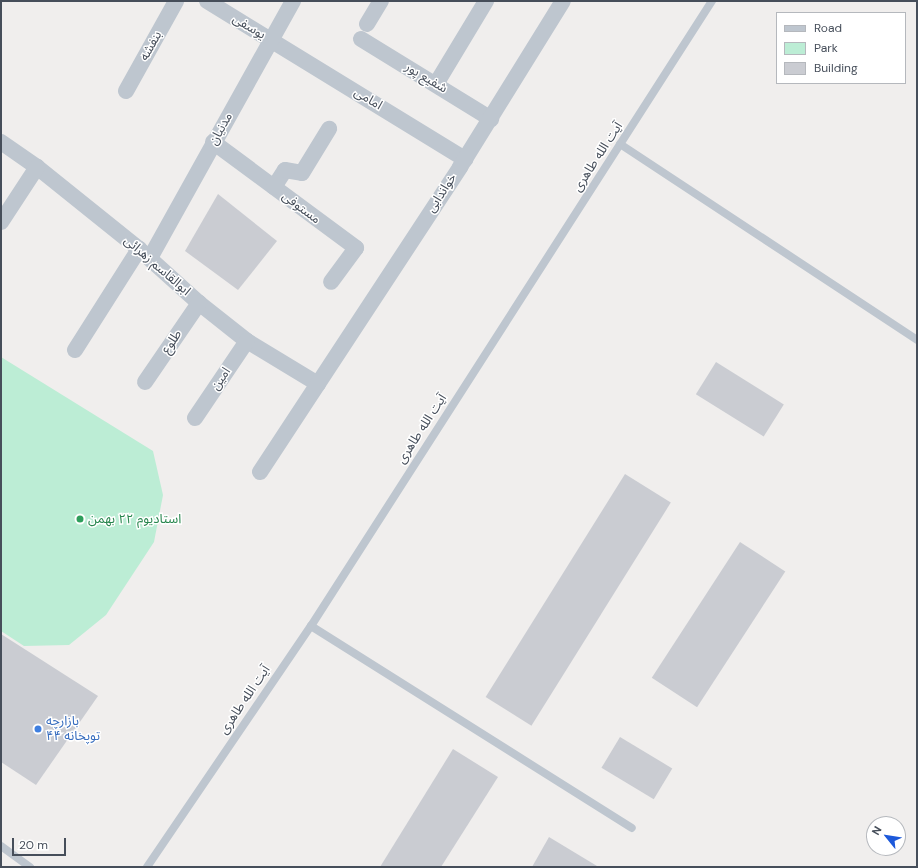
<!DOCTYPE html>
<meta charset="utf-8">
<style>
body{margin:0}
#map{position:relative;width:918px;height:868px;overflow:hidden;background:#f0eeed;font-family:"DM Sans","Noto Sans Arabic",sans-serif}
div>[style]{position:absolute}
.green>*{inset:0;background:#bcedd5}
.building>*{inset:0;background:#caccd2;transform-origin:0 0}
.service>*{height:8px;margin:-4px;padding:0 4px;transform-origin:4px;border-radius:4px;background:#bec6cf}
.minor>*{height:16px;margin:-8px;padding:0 8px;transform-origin:8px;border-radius:8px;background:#bec6cf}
.dots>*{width:11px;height:11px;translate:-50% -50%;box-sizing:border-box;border:2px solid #fff;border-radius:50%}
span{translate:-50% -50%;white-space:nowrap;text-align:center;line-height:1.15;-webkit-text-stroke:3px #fff;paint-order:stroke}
.street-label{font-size:13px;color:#464e5a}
.leisure-label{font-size:13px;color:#27864d}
.left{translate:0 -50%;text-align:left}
.shop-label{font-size:13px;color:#366cbe}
.frame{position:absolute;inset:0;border:2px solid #464e5a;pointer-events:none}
.legend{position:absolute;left:776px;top:12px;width:130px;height:72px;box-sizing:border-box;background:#fff;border:1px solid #b5b8bd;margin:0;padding:5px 7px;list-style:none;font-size:12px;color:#464e5a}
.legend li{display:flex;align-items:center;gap:8px;height:20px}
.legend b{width:20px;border:1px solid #b5b8bd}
.north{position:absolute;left:866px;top:816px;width:40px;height:40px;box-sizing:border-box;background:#fff;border:1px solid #b5b8bd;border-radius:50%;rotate:300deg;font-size:11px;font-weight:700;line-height:16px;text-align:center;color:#464e5a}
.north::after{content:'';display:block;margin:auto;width:14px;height:18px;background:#1d59da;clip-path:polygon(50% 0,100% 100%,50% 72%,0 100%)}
.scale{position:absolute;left:12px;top:838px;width:54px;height:18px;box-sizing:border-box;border:2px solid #464e5a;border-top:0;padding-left:5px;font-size:12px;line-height:14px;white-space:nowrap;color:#464e5a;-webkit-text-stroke:3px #fff;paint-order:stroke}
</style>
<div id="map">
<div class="green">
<div style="clip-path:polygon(1px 357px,153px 451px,163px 495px,154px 542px,106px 615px,69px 645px,24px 646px,1px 631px)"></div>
</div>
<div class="building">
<div style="clip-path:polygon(218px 194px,277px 241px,238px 290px,185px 251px)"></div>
<div style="left:716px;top:362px;width:80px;height:38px;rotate:32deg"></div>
<div style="left:625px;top:474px;width:54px;height:263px;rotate:32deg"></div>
<div style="left:740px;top:542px;width:54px;height:162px;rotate:33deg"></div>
<div style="clip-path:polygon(1px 634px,98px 696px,36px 785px,1px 762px)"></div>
<div style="left:620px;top:737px;width:61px;height:36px;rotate:31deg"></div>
<div style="clip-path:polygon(453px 749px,498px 777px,441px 867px,380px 867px)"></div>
<div style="clip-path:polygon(549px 837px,597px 866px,596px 867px,532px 867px)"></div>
</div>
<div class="service">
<div style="left:620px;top:144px;width:356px;rotate:33.4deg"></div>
<div style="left:311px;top:626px;width:379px;rotate:32.2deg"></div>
<div style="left:1px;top:846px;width:36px;rotate:36deg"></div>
<div style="left:147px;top:867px;width:292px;rotate:-55.8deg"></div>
<div style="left:311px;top:626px;width:743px;rotate:-57.32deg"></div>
</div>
<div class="minor">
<div style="left:207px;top:1px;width:303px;rotate:31.5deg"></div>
<div style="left:367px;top:24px;width:27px;rotate:-59deg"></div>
<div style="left:361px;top:39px;width:153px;rotate:31.6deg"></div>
<div style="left:436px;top:84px;width:97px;rotate:-58.9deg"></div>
<div style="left:126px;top:91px;width:103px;rotate:-60.9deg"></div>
<div style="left:1px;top:142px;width:44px;rotate:34.8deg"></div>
<div style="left:37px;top:167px;width:131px;rotate:38.8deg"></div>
<div style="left:139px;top:249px;width:81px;rotate:42deg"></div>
<div style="left:199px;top:303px;width:61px;rotate:38.4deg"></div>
<div style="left:247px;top:341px;width:83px;rotate:31.2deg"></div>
<div style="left:213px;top:142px;width:178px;rotate:36.5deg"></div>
<div style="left:356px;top:248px;width:42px;rotate:126.3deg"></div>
<div style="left:274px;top:187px;width:20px;rotate:-57deg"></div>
<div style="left:285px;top:170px;width:17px;rotate:10deg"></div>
<div style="left:302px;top:173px;width:52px;rotate:-58.5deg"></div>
<div style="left:1px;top:222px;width:66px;rotate:-56.8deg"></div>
<div style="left:150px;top:258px;width:294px;rotate:-60.9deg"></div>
<div style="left:75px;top:350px;width:120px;rotate:-57.6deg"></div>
<div style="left:145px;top:382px;width:96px;rotate:-55.6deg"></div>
<div style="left:195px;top:418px;width:93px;rotate:-56deg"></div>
<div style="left:260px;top:472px;width:365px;rotate:-56.7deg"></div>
<div style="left:460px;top:167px;width:195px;rotate:-58.2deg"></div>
</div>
<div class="dots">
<div style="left:80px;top:519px;background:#2e9e5b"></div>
<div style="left:38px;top:729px;background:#3f7fe0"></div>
</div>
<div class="street-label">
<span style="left:249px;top:27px;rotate:31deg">یوسفی</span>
<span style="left:151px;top:46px;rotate:-61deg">بنفشه</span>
<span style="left:426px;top:78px;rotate:31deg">شفیع پور</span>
<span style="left:368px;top:99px;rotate:31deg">امامی</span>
<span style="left:221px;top:129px;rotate:-61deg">مدنیان</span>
<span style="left:598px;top:157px;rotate:-57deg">آیت الله طاهری</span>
<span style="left:442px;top:193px;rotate:-57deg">خواندابی</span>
<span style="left:301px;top:208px;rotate:37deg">مستوفی</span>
<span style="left:157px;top:266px;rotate:41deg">ابوالقاسم زهرائی</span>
<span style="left:172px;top:342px;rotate:-56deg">طلوع</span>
<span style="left:221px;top:379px;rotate:-56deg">امین</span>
<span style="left:422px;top:429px;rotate:-57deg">آیت الله طاهری</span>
<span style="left:245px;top:700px;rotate:-56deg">آیت الله طاهری</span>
</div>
<div class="leisure-label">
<span class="left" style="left:88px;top:519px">استادیوم ۲۲ بهمن</span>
</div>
<div class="shop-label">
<span class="left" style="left:46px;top:729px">بازارچه<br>توپخانه ۴۴</span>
</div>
<div class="frame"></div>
<ul class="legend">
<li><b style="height:5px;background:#bec6cf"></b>Road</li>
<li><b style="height:11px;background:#bcedd5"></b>Park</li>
<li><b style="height:11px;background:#caccd2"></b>Building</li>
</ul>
<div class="north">N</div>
<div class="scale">20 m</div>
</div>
